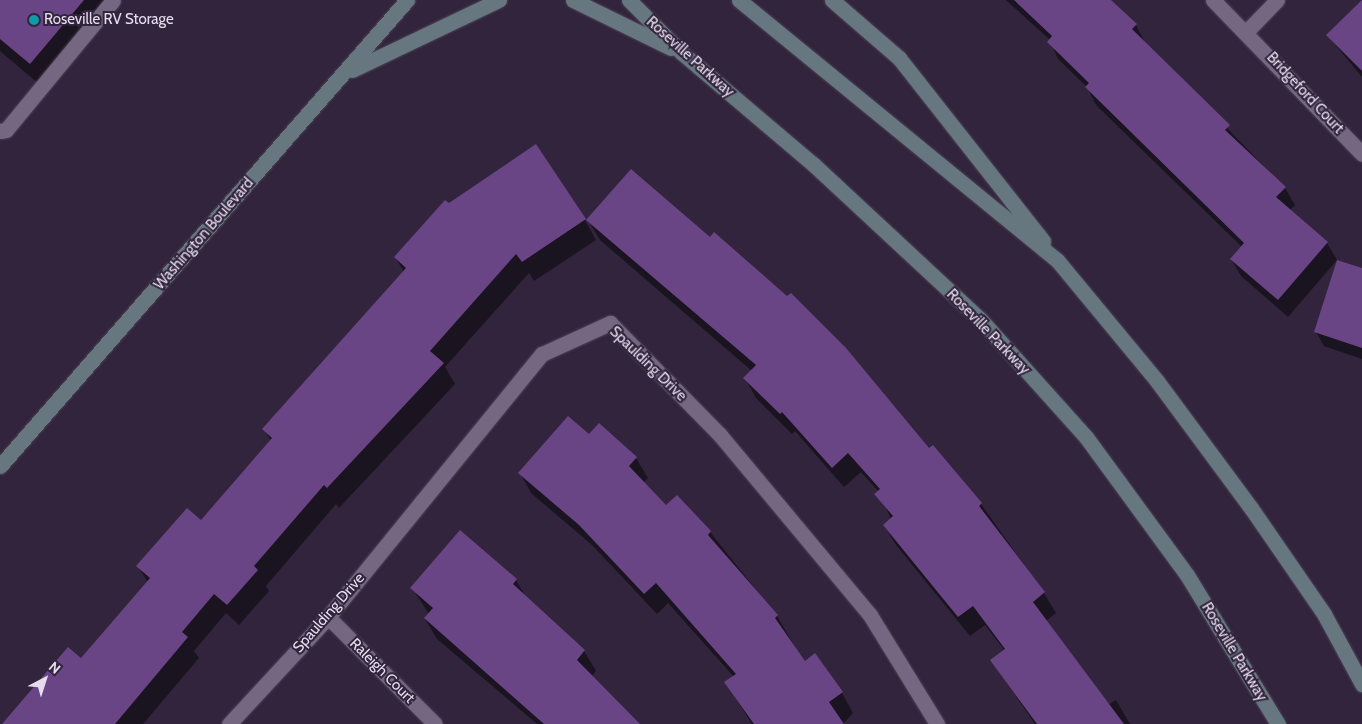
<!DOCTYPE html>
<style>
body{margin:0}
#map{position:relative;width:1362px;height:724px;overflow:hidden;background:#31243c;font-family:Cabin,sans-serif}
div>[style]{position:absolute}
.shadow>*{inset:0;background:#0007}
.building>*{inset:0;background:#6a4586}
.roads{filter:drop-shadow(0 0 1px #4e4258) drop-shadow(0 0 1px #4e4258)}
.service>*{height:15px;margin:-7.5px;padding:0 7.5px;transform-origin:7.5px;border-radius:7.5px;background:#756682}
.minor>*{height:15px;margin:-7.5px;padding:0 7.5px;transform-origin:7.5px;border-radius:7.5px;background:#756682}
.secondary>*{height:15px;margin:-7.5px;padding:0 7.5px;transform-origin:7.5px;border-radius:7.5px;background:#667780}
.dots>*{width:14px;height:14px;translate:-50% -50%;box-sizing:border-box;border:2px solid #31243c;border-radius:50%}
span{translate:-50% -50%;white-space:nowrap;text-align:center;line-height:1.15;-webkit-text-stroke:4px #31243c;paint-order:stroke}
.poi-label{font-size:15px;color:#e5dded}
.left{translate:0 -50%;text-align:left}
.street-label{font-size:15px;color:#e5dded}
.north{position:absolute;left:20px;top:654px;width:50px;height:50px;-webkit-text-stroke:4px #31243c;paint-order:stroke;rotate:40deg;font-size:14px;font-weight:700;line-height:20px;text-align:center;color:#e5dded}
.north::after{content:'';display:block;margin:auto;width:18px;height:22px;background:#e5dded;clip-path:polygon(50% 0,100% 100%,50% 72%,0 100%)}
</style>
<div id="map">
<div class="shadow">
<div style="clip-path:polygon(0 0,119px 0,45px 89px,0 51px)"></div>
<div style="clip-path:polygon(1006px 0,1110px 0,1136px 25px,1145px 43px,1285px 188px,1295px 205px,1290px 210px,1327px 243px,1337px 260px,1288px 317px,1241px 276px,1231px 259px,1242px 247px,1096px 105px,1087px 87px,1058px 59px,1050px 40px)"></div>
<div style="clip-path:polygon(1362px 1px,1362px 77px,1328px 36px)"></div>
<div style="clip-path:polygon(448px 204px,585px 220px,596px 240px,534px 281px,529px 273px,445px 367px,455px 384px,339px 508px,336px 504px,266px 586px,269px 591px,239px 625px,226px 613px,194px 651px,199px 658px,143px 724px,2px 724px,81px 660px,148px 583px,138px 566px,201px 522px,271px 441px,264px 429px,404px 272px,395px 257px)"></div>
<div style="clip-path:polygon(588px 220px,929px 450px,933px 446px,981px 504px,1044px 593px,1056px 613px,1046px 621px,1108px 705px,1116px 700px,1130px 724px,1035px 724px,992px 661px,1005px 651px,985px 625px,970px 636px,896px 545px,884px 525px,891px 519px,879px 492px,861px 472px,844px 487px,795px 431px,792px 434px,756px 398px,745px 378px,752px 371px,600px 240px)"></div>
<div style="clip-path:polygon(1362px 269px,1362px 359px,1324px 346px,1316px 332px)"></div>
<div style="clip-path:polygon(589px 436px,636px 458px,648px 478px,643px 483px,666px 507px,677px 496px,710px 532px,777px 616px,804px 662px,842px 693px,853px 713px,843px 724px,752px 724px,726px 683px,734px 677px,668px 603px,657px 614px,592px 545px,531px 493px,520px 473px)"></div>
<div style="clip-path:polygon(460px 532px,516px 580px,527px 599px,584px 651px,596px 671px,591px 677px,639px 724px,537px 724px,437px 639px,425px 619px,429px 614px,412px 588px)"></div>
</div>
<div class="building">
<div style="clip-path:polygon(0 0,84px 0,30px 64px,0 39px)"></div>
<div style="clip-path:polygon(1014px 0,1111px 0,1137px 24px,1132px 29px,1230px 125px,1225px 130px,1286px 187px,1276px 197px,1328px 242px,1278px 300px,1230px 259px,1244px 243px,1085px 87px,1089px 83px,1047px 42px,1052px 36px)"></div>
<div style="clip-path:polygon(1362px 0,1362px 71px,1326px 35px)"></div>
<div style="clip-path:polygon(536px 144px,586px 219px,522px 262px,516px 254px,430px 351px,444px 363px,327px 488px,324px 485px,254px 566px,258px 570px,227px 605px,214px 594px,182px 632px,188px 637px,115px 724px,2px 724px,68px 647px,81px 658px,150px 578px,136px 566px,187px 508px,201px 520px,272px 438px,262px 429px,406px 268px,394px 257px,445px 200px,449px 203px)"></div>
<div style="clip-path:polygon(631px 169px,710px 237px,714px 232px,787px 296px,791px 293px,846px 348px,929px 448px,933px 445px,982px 503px,979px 506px,1045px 592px,1033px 602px,1124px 724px,1037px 724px,990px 660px,1005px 649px,973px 606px,958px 617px,883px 525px,893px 516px,874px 494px,880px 489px,848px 453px,832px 468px,782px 412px,780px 414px,743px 378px,756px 365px,586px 220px)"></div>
<div style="clip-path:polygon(1337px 260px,1362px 268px,1362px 348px,1314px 332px)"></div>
<div style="clip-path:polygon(568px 416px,589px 434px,599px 423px,637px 457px,629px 466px,666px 505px,677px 495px,711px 531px,708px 535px,778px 615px,775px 618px,805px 661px,815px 653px,843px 692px,829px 702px,844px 724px,754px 724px,724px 682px,736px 674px,656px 583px,644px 594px,579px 525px,518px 473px)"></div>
<div style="clip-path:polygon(460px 530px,517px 579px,513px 584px,585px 650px,577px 660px,640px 724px,544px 724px,424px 618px,433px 608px,410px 588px)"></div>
</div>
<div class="roads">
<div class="service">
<div style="left:0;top:131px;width:6px;rotate:-9deg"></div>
<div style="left:6px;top:130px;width:168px;rotate:-50.5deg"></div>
</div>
<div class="minor">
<div style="left:1213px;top:0;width:214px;rotate:45.9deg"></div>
<div style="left:1247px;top:31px;width:43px;rotate:-45.9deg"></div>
<div style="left:328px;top:617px;width:151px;rotate:45deg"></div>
<div style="left:229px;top:724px;width:146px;rotate:-47.2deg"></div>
<div style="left:328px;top:617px;width:339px;rotate:-50.9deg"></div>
<div style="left:542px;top:354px;width:75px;rotate:-24.5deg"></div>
<div style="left:610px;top:323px;width:157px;rotate:45.5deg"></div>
<div style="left:720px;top:435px;width:234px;rotate:50.2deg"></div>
<div style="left:870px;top:615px;width:128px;rotate:58.4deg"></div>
</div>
<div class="secondary">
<div style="left:573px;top:0;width:109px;rotate:26.1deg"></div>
<div style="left:629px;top:0;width:75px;rotate:45deg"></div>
<div style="left:682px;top:53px;width:172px;rotate:40.3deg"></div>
<div style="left:813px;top:164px;width:228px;rotate:42.9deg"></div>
<div style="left:980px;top:319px;width:159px;rotate:48.1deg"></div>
<div style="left:1086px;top:437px;width:171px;rotate:53.8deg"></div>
<div style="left:1187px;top:575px;width:175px;rotate:58.6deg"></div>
<div style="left:739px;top:0;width:411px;rotate:39.3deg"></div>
<div style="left:1057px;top:260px;width:157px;rotate:50.4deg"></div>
<div style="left:1157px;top:381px;width:158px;rotate:53.5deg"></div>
<div style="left:1251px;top:508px;width:129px;rotate:55.4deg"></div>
<div style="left:1324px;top:614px;width:80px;rotate:61.5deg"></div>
<div style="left:832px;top:0;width:89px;rotate:40.9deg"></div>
<div style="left:899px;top:58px;width:233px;rotate:51.8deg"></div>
<div style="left:352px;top:70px;width:163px;rotate:-25.5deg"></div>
<div style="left:0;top:466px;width:619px;rotate:-48.87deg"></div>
</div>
</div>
<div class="dots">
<div style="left:34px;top:20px;background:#0f9aa8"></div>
</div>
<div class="poi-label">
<span class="left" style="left:44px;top:20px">Roseville RV Storage</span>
</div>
<div class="street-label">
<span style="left:690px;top:57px;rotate:42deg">Roseville Parkway</span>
<span style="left:1305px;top:93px;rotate:47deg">Bridgeford Court</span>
<span style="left:204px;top:234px;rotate:-49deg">Washington Boulevard</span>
<span style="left:988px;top:332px;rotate:46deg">Roseville Parkway</span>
<span style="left:648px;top:364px;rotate:44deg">Spaulding Drive</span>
<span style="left:329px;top:613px;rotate:-49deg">Spaulding Drive</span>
<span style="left:1234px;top:652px;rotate:59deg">Roseville Parkway</span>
<span style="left:382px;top:671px;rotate:45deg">Raleigh Court</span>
</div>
<div class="north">N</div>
</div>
